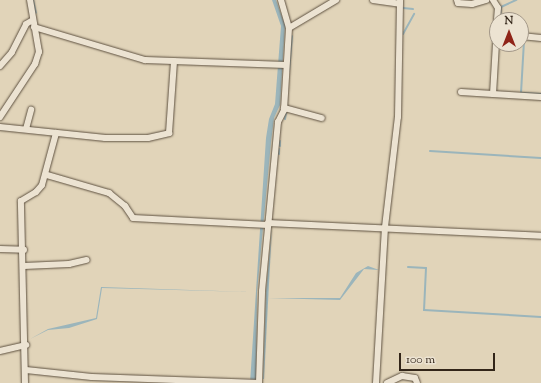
<!DOCTYPE html>
<style>
body{margin:0}
#map{position:relative;width:541px;height:383px;overflow:hidden;background:#e1d4b9;font-family:"Sorts Mill Goudy",serif}
div>[style]{position:absolute}
.water>*{inset:0;background:#9bb5bb}
.stream>*{height:2px;margin:-1px;padding:0 1px;transform-origin:1px;border-radius:1px;background:#9bb5bb}
.roads{filter:drop-shadow(0 0 1px #5e5140) drop-shadow(0 0 1px #5e5140)}
.street>*{height:6px;margin:-3px;padding:0 3px;transform-origin:3px;border-radius:3px;background:#ece3d2}
span{translate:-50% -50%;white-space:nowrap;text-align:center;line-height:1.15;-webkit-text-stroke:4px #ece3d2;paint-order:stroke}
.north{position:absolute;left:489px;top:12px;width:40px;height:40px;box-sizing:border-box;background:#ece3d2;border:1px solid #a29788;border-radius:50%;rotate:0deg;font-size:11px;font-weight:700;line-height:16px;text-align:center;color:#322518}
.north::after{content:'';display:block;margin:auto;width:14px;height:18px;background:#8f2418;clip-path:polygon(50% 0,100% 100%,50% 72%,0 100%)}
.scale{position:absolute;left:399px;top:353px;width:96px;height:18px;box-sizing:border-box;border:2px solid #322518;border-top:0;padding-left:5px;font-size:12px;line-height:14px;white-space:nowrap;color:#322518;-webkit-text-stroke:3px #ece3d2;paint-order:stroke}
</style>
<div id="map">
<div class="water">
<div style="clip-path:polygon(272px 0,276px 0,285px 25px,280px 105px,274px 118px,271px 142px,257px 292px,256px 383px,250px 383px,266px 138px,269px 119px,275px 104px,281px 26px)"></div>
<div style="clip-path:polygon(272px 227px,264px 379px,263px 379px,266px 291px)"></div>
<div style="clip-path:polygon(368px 266px,379px 270px,364px 269px,340px 300px,268px 298px,340px 298px,356px 273px)"></div>
<div style="clip-path:polygon(101px 287px,250px 292px,102px 288px,97px 319px,69px 328px,48px 330px,30px 339px,48px 329px,96px 318px)"></div>
</div>
<div class="stream">
<div style="left:33px;top:0;width:13px;rotate:77deg"></div>
<div style="left:403px;top:8px;width:10px;rotate:6deg"></div>
<div style="left:500px;top:20px;width:13px;rotate:-86deg"></div>
<div style="left:501px;top:7px;width:17px;rotate:-25deg"></div>
<div style="left:403px;top:34px;width:23px;rotate:-61deg"></div>
<div style="left:524px;top:41px;width:52px;rotate:93.3deg"></div>
<div style="left:521px;top:93px;width:20px;rotate:3deg"></div>
<div style="left:289px;top:71px;width:35px;rotate:-85deg"></div>
<div style="left:285px;top:119px;width:6px;rotate:-81deg"></div>
<div style="left:280px;top:146px;width:5px;rotate:-90deg"></div>
<div style="left:279px;top:149px;width:5px;rotate:90deg"></div>
<div style="left:430px;top:151px;width:111px;rotate:3.6deg"></div>
<div style="left:408px;top:267px;width:18px;rotate:3deg"></div>
<div style="left:426px;top:268px;width:42px;rotate:92.7deg"></div>
<div style="left:424px;top:310px;width:117px;rotate:3.4deg"></div>
</div>
<div class="roads">
<div class="street">
<div style="left:373px;top:0;width:27px;rotate:8deg"></div>
<div style="left:457px;top:0;width:3px;rotate:72deg"></div>
<div style="left:458px;top:3px;width:14px;rotate:4deg"></div>
<div style="left:472px;top:4px;width:15px;rotate:-16deg"></div>
<div style="left:493px;top:0;width:9px;rotate:58deg"></div>
<div style="left:498px;top:8px;width:12px;rotate:95deg"></div>
<div style="left:34px;top:27px;width:116px;rotate:16.6deg"></div>
<div style="left:145px;top:60px;width:141px;rotate:2deg"></div>
<div style="left:289px;top:28px;width:55px;rotate:-30.8deg"></div>
<div style="left:521px;top:36px;width:20px;rotate:6deg"></div>
<div style="left:0;top:66px;width:18px;rotate:-49deg"></div>
<div style="left:12px;top:52px;width:31px;rotate:-63deg"></div>
<div style="left:26px;top:24px;width:8px;rotate:-30deg"></div>
<div style="left:461px;top:92px;width:80px;rotate:3.6deg"></div>
<div style="left:493px;top:94px;width:68px;rotate:-86.6deg"></div>
<div style="left:284px;top:108px;width:39px;rotate:15deg"></div>
<div style="left:0;top:117px;width:64px;rotate:-56.6deg"></div>
<div style="left:35px;top:64px;width:13px;rotate:-72deg"></div>
<div style="left:39px;top:52px;width:53px;rotate:-99.8deg"></div>
<div style="left:0;top:127px;width:106px;rotate:6deg"></div>
<div style="left:105px;top:138px;width:43px"></div>
<div style="left:148px;top:138px;width:22px;rotate:-13deg"></div>
<div style="left:169px;top:133px;width:72px;rotate:-86deg"></div>
<div style="left:26px;top:129px;width:20px;rotate:-75deg"></div>
<div style="left:47px;top:175px;width:65px;rotate:16.2deg"></div>
<div style="left:109px;top:193px;width:21px;rotate:39deg"></div>
<div style="left:125px;top:206px;width:14px;rotate:56deg"></div>
<div style="left:133px;top:218px;width:135px;rotate:3deg"></div>
<div style="left:268px;top:223px;width:273px;rotate:2.7deg"></div>
<div style="left:0;top:249px;width:24px;rotate:2deg"></div>
<div style="left:24px;top:266px;width:45px;rotate:-2.5deg"></div>
<div style="left:69px;top:264px;width:18px;rotate:-13deg"></div>
<div style="left:0;top:351px;width:27px;rotate:-13deg"></div>
<div style="left:26px;top:370px;width:66px;rotate:6.1deg"></div>
<div style="left:92px;top:377px;width:167px;rotate:2.1deg"></div>
<div style="left:25px;top:383px;width:182px;rotate:-91.3deg"></div>
<div style="left:21px;top:201px;width:17px;rotate:-31deg"></div>
<div style="left:36px;top:192px;width:9px;rotate:-49deg"></div>
<div style="left:42px;top:185px;width:54px;rotate:-74.9deg"></div>
<div style="left:259px;top:383px;width:92px;rotate:-88.1deg"></div>
<div style="left:262px;top:291px;width:170px;rotate:-84.6deg"></div>
<div style="left:278px;top:122px;width:13px;rotate:-63deg"></div>
<div style="left:284px;top:110px;width:82px;rotate:-86.5deg"></div>
<div style="left:289px;top:28px;width:29px;rotate:-106deg"></div>
<div style="left:376px;top:383px;width:156px;rotate:-86.7deg"></div>
<div style="left:385px;top:227px;width:111px;rotate:-83.3deg"></div>
<div style="left:398px;top:117px;width:117px;rotate:-89deg"></div>
<div style="left:387px;top:383px;width:17px;rotate:-25deg"></div>
<div style="left:402px;top:376px;width:13px;rotate:9deg"></div>
<div style="left:415px;top:378px;width:5px;rotate:68deg"></div>
</div>
</div>
<div class="north">N</div>
<div class="scale">100 m</div>
</div>
